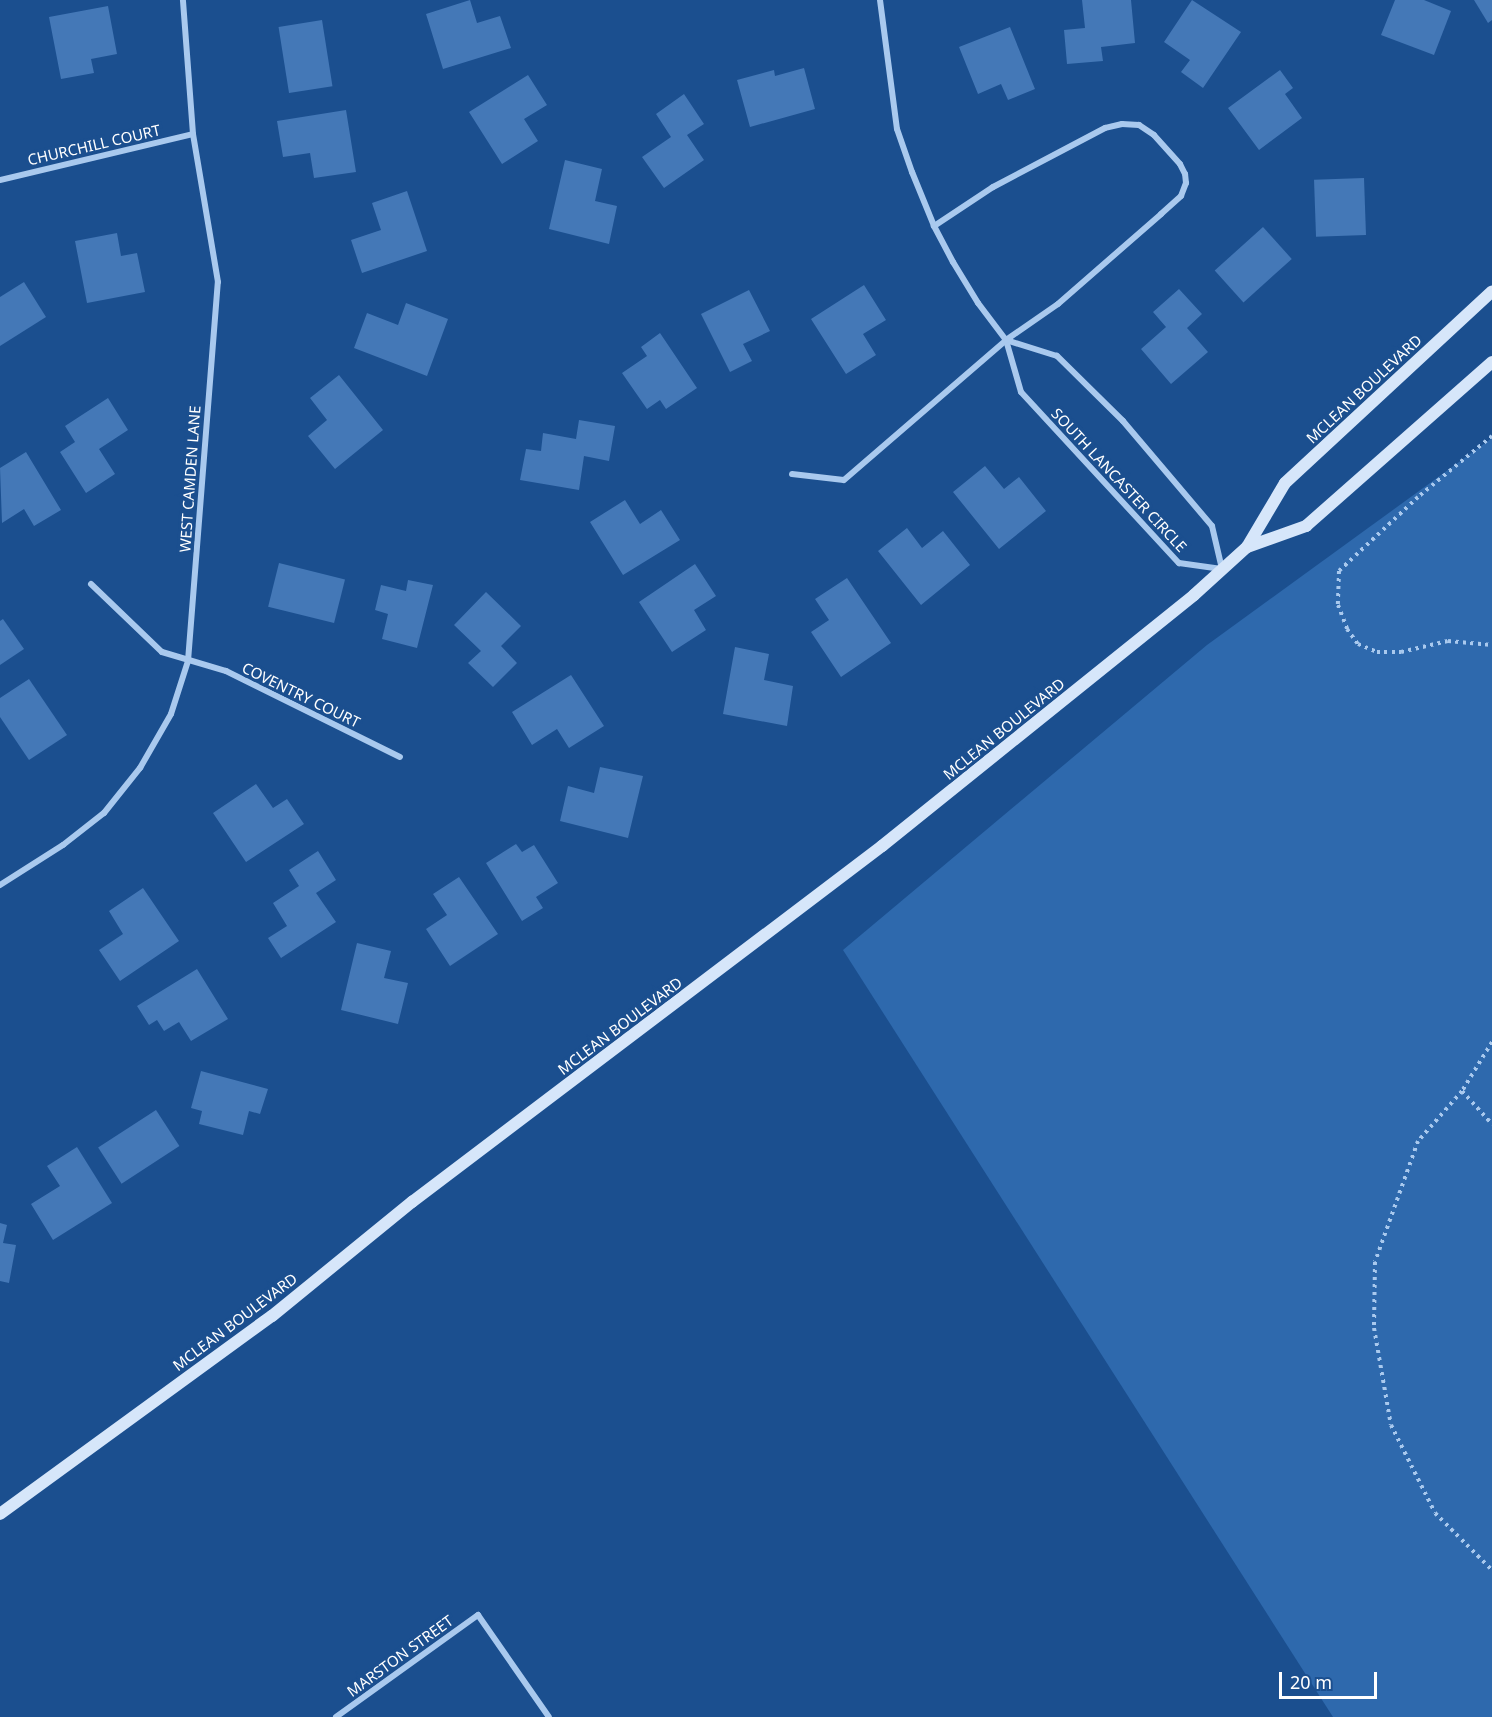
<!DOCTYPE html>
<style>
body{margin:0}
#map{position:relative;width:1492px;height:1717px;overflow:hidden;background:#1b4f8f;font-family:"Noto Sans",sans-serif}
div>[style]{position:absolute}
.green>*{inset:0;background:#2e69ad}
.building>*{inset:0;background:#4478b7;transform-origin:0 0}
.path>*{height:4px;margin-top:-2px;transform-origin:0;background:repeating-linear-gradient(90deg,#a9c9ee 0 3px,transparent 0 7.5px)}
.minor>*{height:6px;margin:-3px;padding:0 3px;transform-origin:3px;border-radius:3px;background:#a9c9ee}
.secondary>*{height:12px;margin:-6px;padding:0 6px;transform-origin:6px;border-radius:6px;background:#d6e6fa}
span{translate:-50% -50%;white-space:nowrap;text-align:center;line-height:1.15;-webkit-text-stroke:6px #1b4f8f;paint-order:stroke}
.street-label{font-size:15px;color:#fff}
.scale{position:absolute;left:1279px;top:1672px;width:98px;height:27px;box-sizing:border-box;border:3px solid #fff;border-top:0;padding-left:8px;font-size:18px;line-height:21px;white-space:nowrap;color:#fff;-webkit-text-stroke:4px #1b4f8f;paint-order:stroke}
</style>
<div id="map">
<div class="green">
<div style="clip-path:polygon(1492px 438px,1492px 1717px,1333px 1717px,843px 950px,1207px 645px)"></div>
</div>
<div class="building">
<div style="clip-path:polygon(470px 0,477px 23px,500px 16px,511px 48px,443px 69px,426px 14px)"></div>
<div style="clip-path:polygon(1082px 0,1131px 0,1135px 43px,1101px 47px,1103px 61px,1067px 64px,1064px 30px,1085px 28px)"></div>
<div style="clip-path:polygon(1192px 0,1241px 32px,1203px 88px,1181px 72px,1190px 60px,1164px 42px)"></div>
<div style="clip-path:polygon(1395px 0,1424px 0,1451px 11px,1434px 55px,1381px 35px)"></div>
<div style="clip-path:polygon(1474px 0,1492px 0,1492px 20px,1488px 23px)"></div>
<div style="clip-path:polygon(108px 6px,117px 54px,91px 59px,94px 73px,61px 79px,49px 17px)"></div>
<div style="left:322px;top:20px;width:67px;height:44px;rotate:81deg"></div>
<div style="clip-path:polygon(1010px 27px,1035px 89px,1008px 100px,1001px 84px,978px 94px,959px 47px)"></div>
<div style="clip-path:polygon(804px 68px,815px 109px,750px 127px,737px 80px,774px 70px,775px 76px)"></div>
<div style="clip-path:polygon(1280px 70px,1293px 88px,1285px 94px,1302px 118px,1259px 150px,1228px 108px)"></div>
<div style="clip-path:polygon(528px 75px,547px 105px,524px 119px,538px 141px,502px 164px,469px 112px)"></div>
<div style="clip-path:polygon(684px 94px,704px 124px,687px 135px,704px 160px,664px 188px,642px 157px,671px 137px,656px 114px)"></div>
<div style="clip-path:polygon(346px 110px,356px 172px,314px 178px,310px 153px,283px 157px,277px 121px)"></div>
<div style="clip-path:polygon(565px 160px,602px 169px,595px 201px,617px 206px,609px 244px,549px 229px)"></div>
<div style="left:1364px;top:178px;width:57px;height:50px;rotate:88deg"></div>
<div style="clip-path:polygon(407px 191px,427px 251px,362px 273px,351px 240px,381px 230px,372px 203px)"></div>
<div style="left:1263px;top:227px;width:43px;height:65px;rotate:48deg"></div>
<div style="clip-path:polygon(117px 233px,121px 256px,137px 253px,145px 292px,87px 303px,75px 241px)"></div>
<div style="clip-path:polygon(24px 282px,46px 317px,0 346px,0 297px)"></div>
<div style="clip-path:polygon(864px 285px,886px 320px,863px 334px,876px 355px,846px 374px,811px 319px)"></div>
<div style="clip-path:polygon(1179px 289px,1202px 314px,1187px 328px,1208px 352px,1171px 384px,1141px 349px,1166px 327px,1153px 312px)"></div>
<div style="clip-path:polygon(749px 290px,770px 331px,743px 344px,752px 361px,730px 372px,701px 314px)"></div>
<div style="clip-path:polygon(406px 303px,448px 319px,427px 376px,354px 348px,367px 313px,398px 325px)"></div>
<div style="clip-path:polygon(660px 333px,697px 388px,666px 409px,660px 400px,647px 409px,622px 373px,647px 356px,641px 347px)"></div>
<div style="clip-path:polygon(339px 375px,383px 430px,335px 469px,308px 436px,327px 420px,310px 398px)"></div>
<div style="clip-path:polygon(108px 398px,128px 430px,99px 449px,115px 474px,86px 493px,60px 452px,75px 442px,65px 426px)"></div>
<div style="clip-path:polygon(579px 420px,615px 426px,609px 461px,584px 456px,579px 490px,520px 480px,526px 449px,541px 451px,543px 433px,576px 439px)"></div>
<div style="clip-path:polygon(26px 452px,61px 510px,34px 526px,24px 509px,2px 523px,0 468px)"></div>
<div style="clip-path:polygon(985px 466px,1004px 489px,1019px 477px,1046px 511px,999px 549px,953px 492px)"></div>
<div style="clip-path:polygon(625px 500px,640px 524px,661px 510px,680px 540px,623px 575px,590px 522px)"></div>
<div style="clip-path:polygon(907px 528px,922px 548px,943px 531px,970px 565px,921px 605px,878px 551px)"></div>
<div style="left:279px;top:563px;width:68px;height:45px;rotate:14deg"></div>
<div style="clip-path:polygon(695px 564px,716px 596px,694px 610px,706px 630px,672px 652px,639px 602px)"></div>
<div style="clip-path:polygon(847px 578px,891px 643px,841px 677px,811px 632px,829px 620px,815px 599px)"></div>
<div style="clip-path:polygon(408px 580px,433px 585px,417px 648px,382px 639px,388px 614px,375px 610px,381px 585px,406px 591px)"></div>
<div style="clip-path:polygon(486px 592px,521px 626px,501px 646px,517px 663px,493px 687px,468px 663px,481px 651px,454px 625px)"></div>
<div style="clip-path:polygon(3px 619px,24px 649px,0 665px,0 621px)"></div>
<div style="clip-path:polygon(735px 647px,769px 654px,764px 680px,793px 686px,787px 726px,723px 714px)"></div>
<div style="clip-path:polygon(571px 675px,604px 726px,569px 748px,557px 729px,532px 745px,512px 712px)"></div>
<div style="clip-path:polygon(29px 679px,67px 735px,29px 760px,0 717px,0 698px)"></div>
<div style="clip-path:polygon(600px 767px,643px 776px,628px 838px,560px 821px,568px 786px,594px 793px)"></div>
<div style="clip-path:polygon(256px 784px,273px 808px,287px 799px,304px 824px,246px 862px,213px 813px)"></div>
<div style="clip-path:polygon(516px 844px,522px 852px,534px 845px,558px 883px,536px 897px,543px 908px,522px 921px,486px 863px)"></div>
<div style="clip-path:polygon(318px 851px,336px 880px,316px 893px,336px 922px,281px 958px,268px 938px,287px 926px,273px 903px,299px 886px,289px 870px)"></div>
<div style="clip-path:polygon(459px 877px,498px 934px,450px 966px,426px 929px,447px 915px,433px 894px)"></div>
<div style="clip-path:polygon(143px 888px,179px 941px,120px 981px,99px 950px,123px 934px,109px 911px)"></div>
<div style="clip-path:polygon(357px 943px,391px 951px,384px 978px,408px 983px,398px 1024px,341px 1010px)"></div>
<div style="clip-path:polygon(197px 969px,228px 1019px,191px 1041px,179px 1022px,164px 1031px,157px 1020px,149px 1025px,137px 1006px)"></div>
<div style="clip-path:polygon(201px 1071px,268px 1089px,260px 1114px,249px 1111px,243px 1135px,199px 1124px,202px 1111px,191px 1108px)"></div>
<div style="left:156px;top:1110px;width:43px;height:69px;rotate:57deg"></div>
<div style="clip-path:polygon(77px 1147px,112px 1203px,53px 1240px,31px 1204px,60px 1186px,47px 1166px)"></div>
<div style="clip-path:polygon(0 1223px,7px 1225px,3px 1243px,16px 1245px,9px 1283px,0 1281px)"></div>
</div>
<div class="path">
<div style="left:1492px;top:436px;width:96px;rotate:140.5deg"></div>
<div style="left:1418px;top:497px;width:108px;rotate:136.9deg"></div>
<div style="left:1339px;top:571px;width:34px;rotate:92deg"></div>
<div style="left:1338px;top:605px;width:26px;rotate:69deg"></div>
<div style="left:1347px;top:629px;width:19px;rotate:54deg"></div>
<div style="left:1358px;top:644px;width:21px;rotate:23deg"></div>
<div style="left:1377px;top:652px;width:24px"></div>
<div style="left:1401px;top:652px;width:48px;rotate:-13.2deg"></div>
<div style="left:1448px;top:641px;width:44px;rotate:5.2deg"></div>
<div style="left:1492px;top:1042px;width:57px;rotate:121.5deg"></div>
<div style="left:1462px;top:1091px;width:67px;rotate:131.3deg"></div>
<div style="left:1418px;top:1141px;width:128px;rotate:109.6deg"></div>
<div style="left:1375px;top:1262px;width:66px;rotate:90.9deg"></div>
<div style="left:1374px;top:1328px;width:98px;rotate:80.1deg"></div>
<div style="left:1391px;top:1425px;width:98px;rotate:63.4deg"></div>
<div style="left:1435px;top:1513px;width:81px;rotate:45deg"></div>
<div style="left:1462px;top:1091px;width:45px;rotate:47.7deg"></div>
</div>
<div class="minor">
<div style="left:880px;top:0;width:130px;rotate:82.5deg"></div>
<div style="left:897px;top:129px;width:46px;rotate:70.8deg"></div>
<div style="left:912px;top:172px;width:58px;rotate:67.8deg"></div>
<div style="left:934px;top:226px;width:41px;rotate:62.2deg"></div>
<div style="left:953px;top:262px;width:48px;rotate:58.6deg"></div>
<div style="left:978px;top:303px;width:46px;rotate:52.9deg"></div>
<div style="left:1006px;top:340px;width:54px;rotate:73.9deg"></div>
<div style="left:1021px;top:392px;width:233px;rotate:47.3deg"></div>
<div style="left:1179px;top:563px;width:43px;rotate:7.9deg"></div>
<div style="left:1222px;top:569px;width:44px;rotate:-103.1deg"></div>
<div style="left:1212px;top:526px;width:138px;rotate:-130.3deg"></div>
<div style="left:1123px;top:421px;width:93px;rotate:-135.4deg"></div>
<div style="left:1057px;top:356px;width:53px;rotate:-162.6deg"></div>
<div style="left:0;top:180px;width:198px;rotate:-13.4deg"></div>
<div style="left:792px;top:474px;width:52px;rotate:6.6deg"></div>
<div style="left:844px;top:480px;width:214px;rotate:-40.8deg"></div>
<div style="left:1006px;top:340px;width:63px;rotate:-34.7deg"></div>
<div style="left:1058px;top:304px;width:137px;rotate:-41.1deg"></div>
<div style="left:1161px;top:214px;width:27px;rotate:-42deg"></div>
<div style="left:1181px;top:196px;width:14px;rotate:-69deg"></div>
<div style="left:1186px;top:183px;width:9px;rotate:-96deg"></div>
<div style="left:1185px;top:174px;width:11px;rotate:-117deg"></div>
<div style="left:1180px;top:164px;width:39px;rotate:-132deg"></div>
<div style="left:1154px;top:135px;width:18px;rotate:-146deg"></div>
<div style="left:1139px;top:125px;width:17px;rotate:-177deg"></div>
<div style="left:1122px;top:124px;width:17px;rotate:167deg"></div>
<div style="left:1105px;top:128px;width:127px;rotate:152.2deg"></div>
<div style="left:993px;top:187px;width:71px;rotate:146.5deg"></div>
<div style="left:91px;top:584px;width:98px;rotate:43.8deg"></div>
<div style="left:162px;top:652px;width:67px;rotate:16.5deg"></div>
<div style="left:226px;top:671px;width:194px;rotate:26.3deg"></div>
<div style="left:0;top:885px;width:75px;rotate:-32.4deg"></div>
<div style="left:63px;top:845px;width:52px;rotate:-38deg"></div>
<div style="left:104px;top:813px;width:58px;rotate:-51.3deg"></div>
<div style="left:140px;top:768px;width:62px;rotate:-60.1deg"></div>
<div style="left:171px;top:714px;width:56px;rotate:-72.2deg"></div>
<div style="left:188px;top:661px;width:380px;rotate:-85.5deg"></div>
<div style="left:218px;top:282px;width:150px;rotate:-99.6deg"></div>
<div style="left:193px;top:134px;width:134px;rotate:-94.3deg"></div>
<div style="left:336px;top:1717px;width:175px;rotate:-35.7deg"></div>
<div style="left:478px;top:1615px;width:124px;rotate:55.2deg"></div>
</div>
<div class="secondary">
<div style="left:1247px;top:547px;width:63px;rotate:-19.6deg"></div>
<div style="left:1306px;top:526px;width:248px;rotate:-41.4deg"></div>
<div style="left:0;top:1514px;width:336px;rotate:-36.1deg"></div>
<div style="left:272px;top:1316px;width:181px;rotate:-39.2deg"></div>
<div style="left:412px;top:1202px;width:590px;rotate:-37.14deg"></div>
<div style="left:882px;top:846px;width:400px;rotate:-38.8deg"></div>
<div style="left:1194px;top:595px;width:72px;rotate:-42.2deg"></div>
<div style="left:1247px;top:547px;width:74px;rotate:-59.3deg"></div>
<div style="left:1285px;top:483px;width:282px;rotate:-42.8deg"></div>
</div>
<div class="street-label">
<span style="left:94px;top:145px;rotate:-13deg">CHURCHILL COURT</span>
<span style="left:1364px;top:389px;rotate:-43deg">MCLEAN BOULEVARD</span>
<span style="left:190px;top:479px;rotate:-86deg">WEST CAMDEN LANE</span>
<span style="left:1119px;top:480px;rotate:47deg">SOUTH LANCASTER CIRCLE</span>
<span style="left:301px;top:695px;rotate:26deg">COVENTRY COURT</span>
<span style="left:1004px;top:729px;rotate:-39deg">MCLEAN BOULEVARD</span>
<span style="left:620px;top:1026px;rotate:-37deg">MCLEAN BOULEVARD</span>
<span style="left:235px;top:1322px;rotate:-37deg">MCLEAN BOULEVARD</span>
<span style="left:400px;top:1656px;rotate:-36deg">MARSTON STREET</span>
</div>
<div class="scale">20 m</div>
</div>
